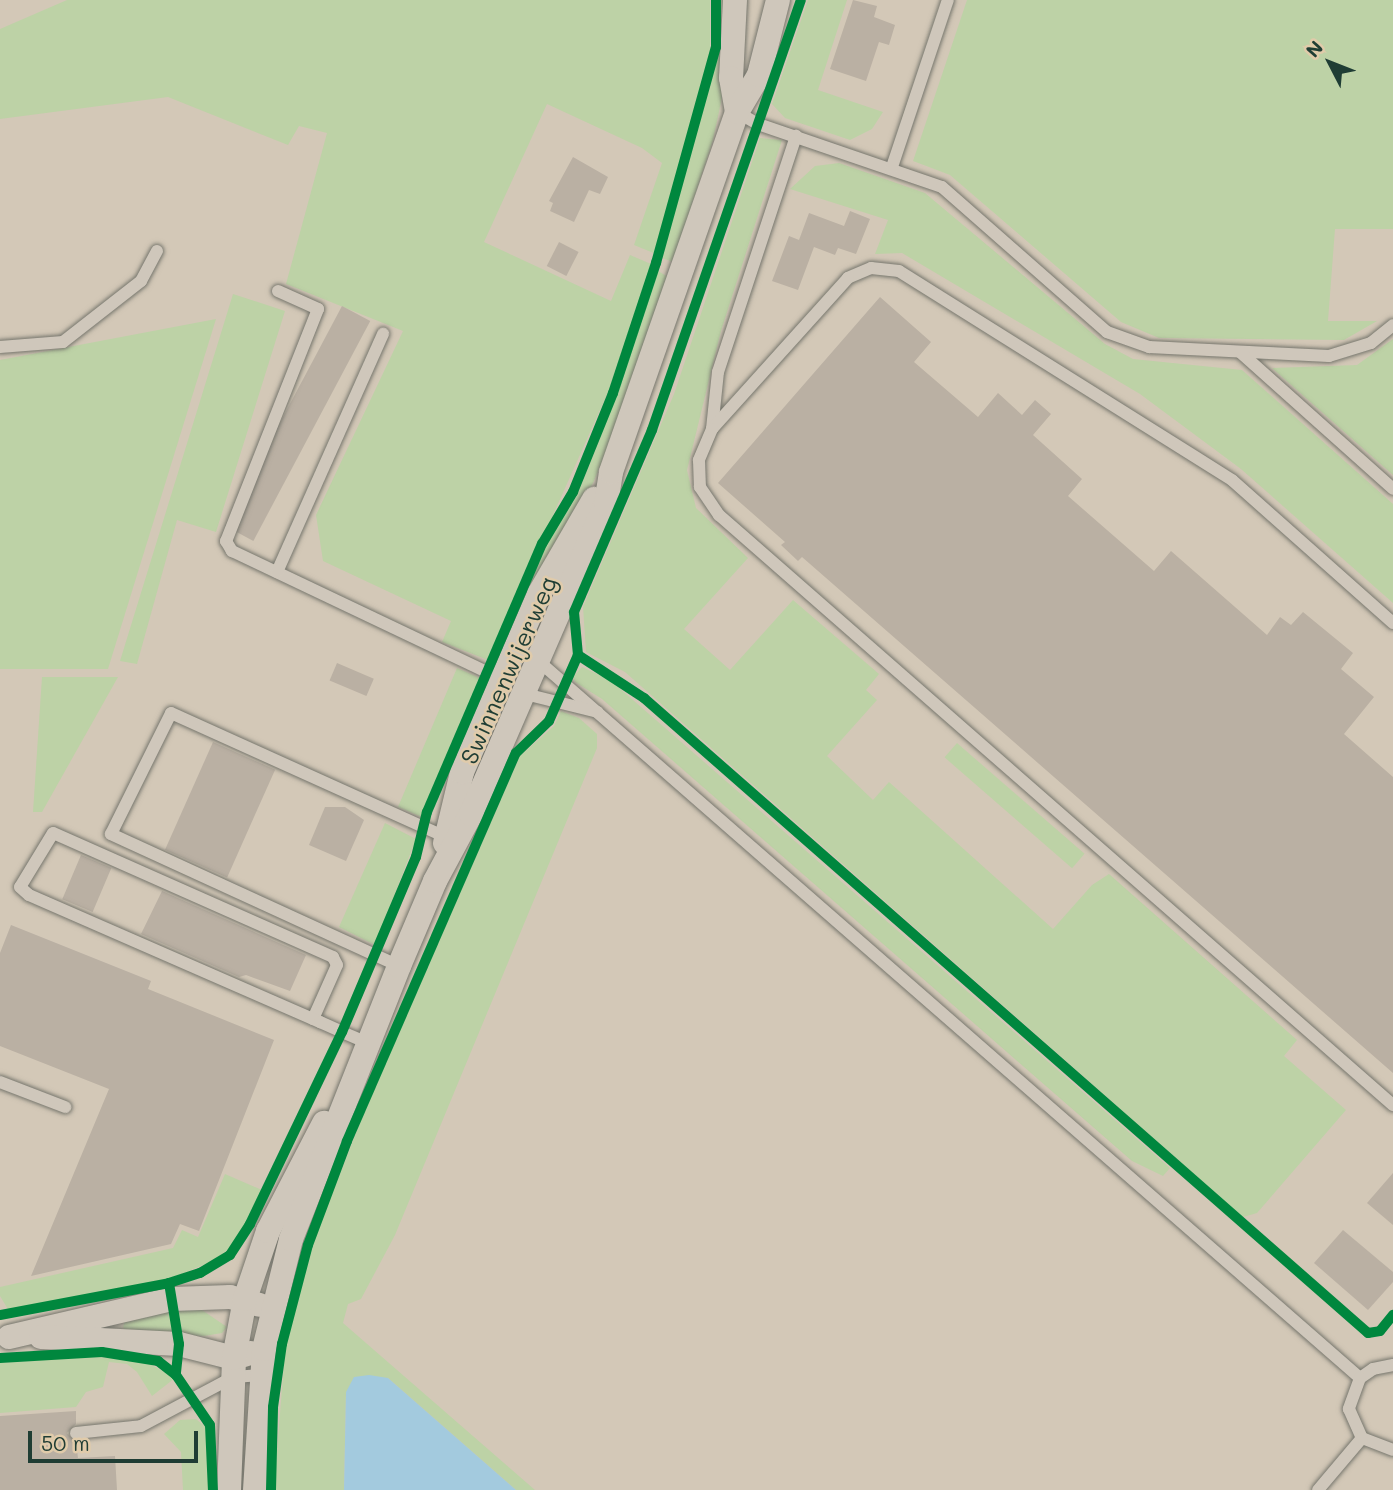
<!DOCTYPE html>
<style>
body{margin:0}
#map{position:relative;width:1393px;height:1490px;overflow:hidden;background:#d3c8b7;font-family:Mali,sans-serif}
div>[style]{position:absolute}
.green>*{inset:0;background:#bdd2a6;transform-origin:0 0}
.water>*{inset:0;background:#a3cade}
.building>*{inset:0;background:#bab0a3;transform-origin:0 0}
.roads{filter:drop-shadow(0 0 2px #76766d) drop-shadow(0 0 2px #76766d)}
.lane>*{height:12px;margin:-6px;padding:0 6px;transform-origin:6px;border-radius:6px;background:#cfc7bb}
.street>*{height:24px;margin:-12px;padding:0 12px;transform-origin:12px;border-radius:12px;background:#cfc7bb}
.cycleway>*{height:10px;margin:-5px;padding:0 5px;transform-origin:5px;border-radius:5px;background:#00873e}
span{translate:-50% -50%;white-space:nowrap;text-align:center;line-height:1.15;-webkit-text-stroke:5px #e0cbaa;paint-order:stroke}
.street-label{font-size:24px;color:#1f3d34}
.north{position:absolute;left:1295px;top:28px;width:70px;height:70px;-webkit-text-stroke:5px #e0cbaa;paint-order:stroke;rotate:312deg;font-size:19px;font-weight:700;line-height:28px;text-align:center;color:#1f3d34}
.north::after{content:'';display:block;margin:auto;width:24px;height:32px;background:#1f3d34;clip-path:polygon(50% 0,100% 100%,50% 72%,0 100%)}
.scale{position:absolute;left:28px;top:1431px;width:170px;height:32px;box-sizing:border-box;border:4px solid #1f3d34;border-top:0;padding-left:9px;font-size:21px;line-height:24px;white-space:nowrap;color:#1f3d34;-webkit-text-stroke:5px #e0cbaa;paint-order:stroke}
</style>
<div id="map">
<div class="green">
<div style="clip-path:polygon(67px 0,710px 0,710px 62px,656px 254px,634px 245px,662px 163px,642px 148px,547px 104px,484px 242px,611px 301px,630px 255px,651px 264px,609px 390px,488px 660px,442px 642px,451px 621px,323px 561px,316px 515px,403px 331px,286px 284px,327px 133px,299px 126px,288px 145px,168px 97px,0 119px,0 29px)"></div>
<div style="clip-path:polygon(718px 0,727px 0,724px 88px,713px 140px,673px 262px,662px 258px,719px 48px)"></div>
<div style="clip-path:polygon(808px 0,847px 0,818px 90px,883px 112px,872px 129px,850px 140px,785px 118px,772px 104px)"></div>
<div style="clip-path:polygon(967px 0,1393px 0,1393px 229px,1335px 229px,1328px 321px,1377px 321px,1344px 340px,1159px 338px,1121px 322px,950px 175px,913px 161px)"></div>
<div style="clip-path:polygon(760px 138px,782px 140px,721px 331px,687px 470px,696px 508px,748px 558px,684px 629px,730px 670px,793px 600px,879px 674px,866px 690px,877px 700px,827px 756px,873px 800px,889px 782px,1053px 929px,1092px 885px,1109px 874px,1297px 1040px,1284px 1056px,1346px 1110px,1257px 1213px,1243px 1217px,625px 672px,586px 652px,583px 607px,674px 394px)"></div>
<div style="clip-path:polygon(839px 163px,925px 193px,1105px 344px,1133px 359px,1242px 370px,1393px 504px,1393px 603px,1241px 469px,1140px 394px,902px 253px,875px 254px,888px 220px,790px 189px,815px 166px)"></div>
<div style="clip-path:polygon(658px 271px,670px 278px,616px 430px,593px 483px,535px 587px,530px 584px,547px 544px,577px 496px,601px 436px)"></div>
<div style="clip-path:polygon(233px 294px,285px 311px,216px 532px,177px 520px,137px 664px,120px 661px)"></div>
<div style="clip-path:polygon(216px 319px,108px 669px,0 669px,0 360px)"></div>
<div style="clip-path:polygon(1393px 339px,1393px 475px,1272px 368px,1357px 365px)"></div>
<div style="clip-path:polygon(582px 667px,610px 680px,1170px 1168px,1163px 1176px,1132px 1161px,602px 699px,575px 682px,573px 677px)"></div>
<div style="left:457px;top:668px;width:26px;height:151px;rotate:23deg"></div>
<div style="clip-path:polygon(42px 677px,118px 677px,42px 812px,33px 812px)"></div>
<div style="clip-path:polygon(561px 711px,579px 718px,597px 734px,597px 748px,395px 1235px,361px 1299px,348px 1304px,343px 1323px,535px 1490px,516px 1490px,388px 1378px,346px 1392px,344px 1490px,274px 1490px,285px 1350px,310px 1251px,365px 1110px,520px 756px,554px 726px)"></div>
<div style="left:957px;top:743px;width:169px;height:19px;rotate:41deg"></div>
<div style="clip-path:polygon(385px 823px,416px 839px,375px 945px,339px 927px)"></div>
<div style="clip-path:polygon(225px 1174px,262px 1190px,237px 1242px,215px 1260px,172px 1278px,9px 1311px,0 1296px,0 1287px,173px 1248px,182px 1230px,198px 1237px)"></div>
<div style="clip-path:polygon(178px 1306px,202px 1310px,227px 1327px,222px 1333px,204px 1336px,181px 1335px)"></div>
<div style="clip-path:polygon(170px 1309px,172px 1333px,127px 1333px,123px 1327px,125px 1320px)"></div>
<div style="clip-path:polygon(91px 1356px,146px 1362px,175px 1378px,152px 1396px,137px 1372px,127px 1364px,109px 1362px,103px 1387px,86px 1392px,76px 1407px,0 1413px,0 1363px)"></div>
<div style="clip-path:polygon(196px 1419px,208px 1429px,210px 1490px,183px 1490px,181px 1452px,164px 1434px,180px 1420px)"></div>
</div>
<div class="water">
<div style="clip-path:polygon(369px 1375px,388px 1378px,516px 1490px,344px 1490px,346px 1392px,354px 1377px)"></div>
</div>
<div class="building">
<div style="clip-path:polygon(853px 0,877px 6px,874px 17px,895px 25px,889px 45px,879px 42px,866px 81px,830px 69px)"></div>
<div style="clip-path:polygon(573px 157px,608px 177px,600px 194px,589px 190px,574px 222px,550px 211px,553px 203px,549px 201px)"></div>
<div style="clip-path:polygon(850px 211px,870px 219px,856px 254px,838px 248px,835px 255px,814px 247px,798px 290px,772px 281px,789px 236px,799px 240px,809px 213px,844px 226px)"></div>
<div style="left:559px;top:242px;width:22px;height:27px;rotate:27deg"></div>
<div style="clip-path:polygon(880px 297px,931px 342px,914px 362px,978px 417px,998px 393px,1022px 415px,1035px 400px,1051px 414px,1033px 435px,1082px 479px,1068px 496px,1154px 571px,1171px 551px,1267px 635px,1280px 617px,1291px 625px,1303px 612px,1353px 653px,1341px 669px,1374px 697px,1344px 734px,1393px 777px,1393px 1073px,802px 557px,798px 561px,781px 545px,785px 542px,718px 483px)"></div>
<div style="left:342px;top:306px;width:32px;height:249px;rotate:28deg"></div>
<div style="left:337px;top:663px;width:40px;height:19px;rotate:23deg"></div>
<div style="left:213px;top:742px;width:68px;height:118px;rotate:24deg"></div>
<div style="clip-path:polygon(325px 807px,345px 807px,364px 820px,346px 861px,309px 845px)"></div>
<div style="left:81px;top:855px;width:33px;height:48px;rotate:23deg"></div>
<div style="clip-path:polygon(162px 891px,306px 955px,290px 991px,246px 975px,239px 977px,141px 934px)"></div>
<div style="clip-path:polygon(11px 925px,151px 981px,148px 989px,274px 1040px,199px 1231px,180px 1224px,171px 1244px,31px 1276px,109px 1089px,0 1046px,0 953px)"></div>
<div style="clip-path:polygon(1393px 1173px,1393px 1225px,1367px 1203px)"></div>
<div style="clip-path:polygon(1343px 1230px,1393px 1272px,1393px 1282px,1368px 1310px,1314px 1263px)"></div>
<div style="clip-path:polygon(76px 1411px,76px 1424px,67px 1433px,76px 1442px,78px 1458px,115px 1456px,117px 1490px,0 1490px,0 1416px)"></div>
</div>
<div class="roads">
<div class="lane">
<div style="left:737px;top:112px;width:24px;rotate:30deg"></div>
<div style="left:758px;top:124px;width:194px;rotate:18.9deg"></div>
<div style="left:942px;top:187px;width:220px;rotate:41.3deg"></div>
<div style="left:1107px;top:332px;width:45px;rotate:19.7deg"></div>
<div style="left:1149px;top:347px;width:180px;rotate:2.9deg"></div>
<div style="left:1329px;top:356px;width:44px;rotate:-17.2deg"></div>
<div style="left:1371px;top:343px;width:28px;rotate:-39deg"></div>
<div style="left:892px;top:167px;width:176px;rotate:-71.5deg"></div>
<div style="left:278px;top:291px;width:44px;rotate:24.2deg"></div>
<div style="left:318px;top:309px;width:250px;rotate:111.6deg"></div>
<div style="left:226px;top:541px;width:12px;rotate:59deg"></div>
<div style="left:232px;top:551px;width:299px;rotate:25.4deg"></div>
<div style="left:0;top:347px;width:63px;rotate:-4.5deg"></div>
<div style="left:63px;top:342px;width:99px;rotate:-38deg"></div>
<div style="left:141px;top:281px;width:34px;rotate:-62deg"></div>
<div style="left:1240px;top:352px;width:205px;rotate:41.8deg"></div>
<div style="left:712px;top:429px;width:57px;rotate:-84deg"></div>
<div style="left:718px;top:372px;width:249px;rotate:-71.7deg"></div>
<div style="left:277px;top:572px;width:261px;rotate:-66deg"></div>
<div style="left:1393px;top:623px;width:215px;rotate:-138.4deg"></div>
<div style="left:1232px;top:480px;width:393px;rotate:-147.9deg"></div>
<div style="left:899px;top:271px;width:28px;rotate:-174deg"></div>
<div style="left:871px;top:268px;width:25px;rotate:157deg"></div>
<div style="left:848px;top:278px;width:203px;rotate:132deg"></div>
<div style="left:712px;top:429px;width:34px;rotate:113deg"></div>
<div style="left:699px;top:460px;width:27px;rotate:88deg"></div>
<div style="left:700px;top:487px;width:34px;rotate:56deg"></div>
<div style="left:719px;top:515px;width:896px;rotate:41.2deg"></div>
<div style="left:535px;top:658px;width:1095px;rotate:41.11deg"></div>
<div style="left:521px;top:693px;width:79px;rotate:13.9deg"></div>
<div style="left:399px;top:966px;width:317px;rotate:-155.4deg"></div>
<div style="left:111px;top:834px;width:135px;rotate:-63.6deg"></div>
<div style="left:171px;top:713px;width:304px;rotate:24.3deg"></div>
<div style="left:313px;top:1019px;width:59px;rotate:-66deg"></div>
<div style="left:337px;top:965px;width:9px;rotate:-117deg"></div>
<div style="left:333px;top:957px;width:306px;rotate:-156.1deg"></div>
<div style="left:53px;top:833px;width:63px;rotate:121.4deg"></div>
<div style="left:20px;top:887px;width:12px;rotate:42deg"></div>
<div style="left:29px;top:895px;width:318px;rotate:23.6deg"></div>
<div style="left:320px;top:1022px;width:24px;rotate:24deg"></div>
<div style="left:342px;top:1032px;width:26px;rotate:23deg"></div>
<div style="left:0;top:1082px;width:70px;rotate:21deg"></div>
<div style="left:1393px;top:1365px;width:20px;rotate:169deg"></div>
<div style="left:1373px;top:1369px;width:16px;rotate:145deg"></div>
<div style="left:1360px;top:1378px;width:33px;rotate:110deg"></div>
<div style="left:1349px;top:1409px;width:32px;rotate:66deg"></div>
<div style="left:1362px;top:1438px;width:33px;rotate:21deg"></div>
<div style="left:76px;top:1433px;width:65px;rotate:-6.1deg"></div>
<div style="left:141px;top:1426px;width:104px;rotate:-28deg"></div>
<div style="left:233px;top:1377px;width:29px;rotate:-4deg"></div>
<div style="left:1318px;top:1490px;width:68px;rotate:-49.8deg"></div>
</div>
<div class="street">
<div style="left:735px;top:0;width:78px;rotate:92.9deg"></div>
<div style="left:731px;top:78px;width:35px;rotate:80deg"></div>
<div style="left:445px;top:843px;width:73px;rotate:-76.5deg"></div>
<div style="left:462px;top:772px;width:194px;rotate:-66.6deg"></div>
<div style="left:539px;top:594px;width:110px;rotate:-59.9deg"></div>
<div style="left:9px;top:1337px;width:167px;rotate:-13.1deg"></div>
<div style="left:172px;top:1299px;width:58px;rotate:-2deg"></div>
<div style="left:230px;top:1297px;width:30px;rotate:15deg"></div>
<div style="left:41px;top:1337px;width:138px;rotate:2.9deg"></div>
<div style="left:179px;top:1344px;width:57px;rotate:14.3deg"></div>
<div style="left:234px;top:1358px;width:17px;rotate:-17deg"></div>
<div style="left:229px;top:1490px;width:132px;rotate:-87.8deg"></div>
<div style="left:234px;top:1358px;width:60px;rotate:-79.4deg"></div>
<div style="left:245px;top:1299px;width:72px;rotate:-71.3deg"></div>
<div style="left:268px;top:1231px;width:122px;rotate:-62.6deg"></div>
<div style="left:255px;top:1490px;width:141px;rotate:-86.3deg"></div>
<div style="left:264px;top:1349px;width:113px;rotate:-76.2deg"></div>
<div style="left:291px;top:1239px;width:294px;rotate:-68.4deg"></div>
<div style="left:399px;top:966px;width:92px;rotate:-67deg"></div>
<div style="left:435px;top:881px;width:76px;rotate:-61.8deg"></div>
<div style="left:471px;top:814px;width:338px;rotate:-66.5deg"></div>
<div style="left:606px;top:504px;width:32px;rotate:-81deg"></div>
<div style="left:611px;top:472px;width:381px;rotate:-70.7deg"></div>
<div style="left:737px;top:112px;width:43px;rotate:-59.3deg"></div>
<div style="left:759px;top:75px;width:77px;rotate:-75.8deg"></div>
</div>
</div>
<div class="cycleway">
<div style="left:578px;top:655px;width:79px;rotate:33.1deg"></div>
<div style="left:644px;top:698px;width:963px;rotate:41.25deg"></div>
<div style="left:1368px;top:1333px;width:12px;rotate:-9deg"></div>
<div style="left:1380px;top:1331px;width:21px;rotate:-51deg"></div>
<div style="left:169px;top:1283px;width:62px;rotate:80.7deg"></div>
<div style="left:179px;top:1344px;width:31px;rotate:96deg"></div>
<div style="left:0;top:1315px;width:172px;rotate:-10.7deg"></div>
<div style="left:169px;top:1283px;width:33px;rotate:-18deg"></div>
<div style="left:200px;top:1273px;width:35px;rotate:-31deg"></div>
<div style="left:230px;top:1255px;width:37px;rotate:-57deg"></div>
<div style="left:250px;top:1224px;width:213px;rotate:-64.4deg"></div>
<div style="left:342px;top:1032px;width:190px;rotate:-67.1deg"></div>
<div style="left:416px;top:857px;width:46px;rotate:-76.3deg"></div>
<div style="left:427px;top:812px;width:292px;rotate:-66.8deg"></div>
<div style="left:542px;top:544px;width:61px;rotate:-59.2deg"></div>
<div style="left:573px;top:492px;width:107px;rotate:-68deg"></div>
<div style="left:613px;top:393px;width:137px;rotate:-71.7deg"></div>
<div style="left:656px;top:263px;width:224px;rotate:-74.5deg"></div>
<div style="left:716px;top:47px;width:47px;rotate:-90deg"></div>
<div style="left:0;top:1358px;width:102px;rotate:-3.4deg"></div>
<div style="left:102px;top:1352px;width:57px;rotate:9.1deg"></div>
<div style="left:158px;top:1361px;width:23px;rotate:38deg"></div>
<div style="left:176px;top:1375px;width:60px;rotate:55.8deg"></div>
<div style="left:210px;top:1425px;width:65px;rotate:87.4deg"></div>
<div style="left:271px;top:1490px;width:83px;rotate:-88.6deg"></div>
<div style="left:273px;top:1407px;width:64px;rotate:-81.9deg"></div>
<div style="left:282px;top:1344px;width:102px;rotate:-75.3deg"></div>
<div style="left:308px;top:1245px;width:111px;rotate:-69.4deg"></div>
<div style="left:347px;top:1141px;width:423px;rotate:-66.5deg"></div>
<div style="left:516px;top:753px;width:46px;rotate:-44.1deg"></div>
<div style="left:549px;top:721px;width:72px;rotate:-66.3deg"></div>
<div style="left:578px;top:655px;width:43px;rotate:-95.3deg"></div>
<div style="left:574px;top:612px;width:198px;rotate:-66.8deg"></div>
<div style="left:652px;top:430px;width:455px;rotate:-70.9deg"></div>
</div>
<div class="street-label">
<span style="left:508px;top:670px;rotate:-66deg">Swinnenwijerweg</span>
</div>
<div class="north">N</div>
<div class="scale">50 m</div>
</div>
